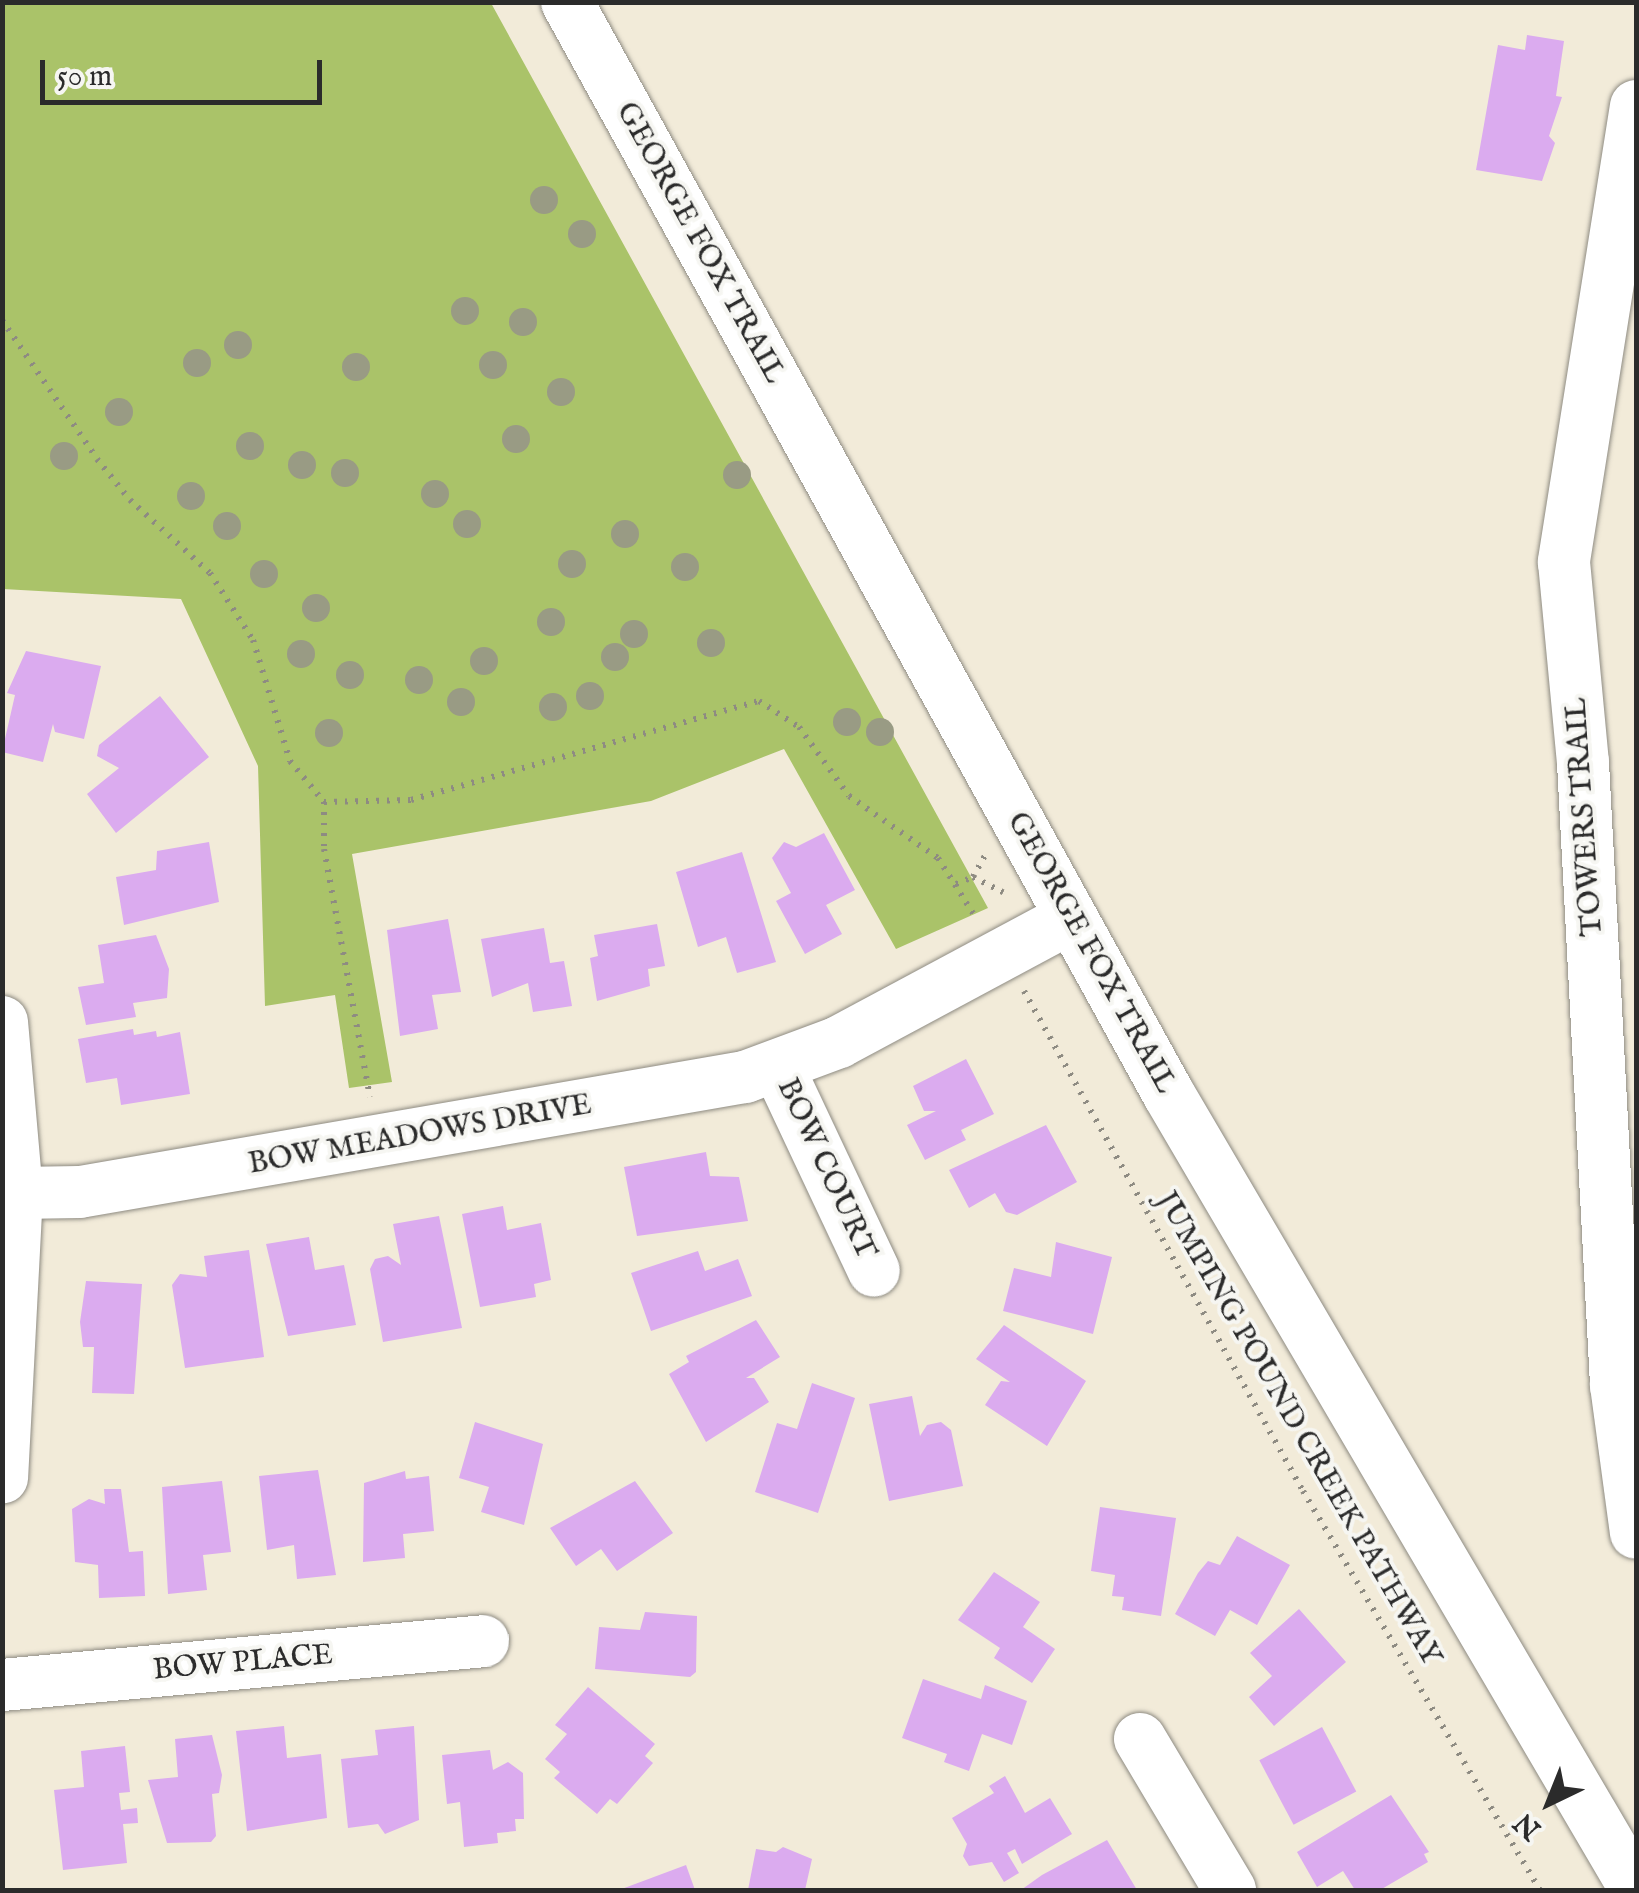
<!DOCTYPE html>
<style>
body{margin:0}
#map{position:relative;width:1639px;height:1893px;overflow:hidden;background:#f2ebd9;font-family:"IM FELL English",serif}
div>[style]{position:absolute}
.green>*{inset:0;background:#aac369}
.building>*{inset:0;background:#dbabef;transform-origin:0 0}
.path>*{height:6px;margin-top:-3px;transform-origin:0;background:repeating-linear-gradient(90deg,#8e8b82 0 2.5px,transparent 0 10.5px)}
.roads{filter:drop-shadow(0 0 2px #8e8b82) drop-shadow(0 0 2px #8e8b82)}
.minor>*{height:52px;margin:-26px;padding:0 26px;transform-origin:26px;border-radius:26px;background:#fff}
.trees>*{width:28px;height:28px;margin:-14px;border-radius:50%;background:#999b84}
span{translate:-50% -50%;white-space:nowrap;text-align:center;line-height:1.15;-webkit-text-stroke:8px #f6f6f2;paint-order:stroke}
.street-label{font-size:30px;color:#2b2b2b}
.frame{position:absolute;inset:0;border:5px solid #2b2b2b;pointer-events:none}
.north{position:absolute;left:1499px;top:1753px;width:100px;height:100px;-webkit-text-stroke:8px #f6f6f2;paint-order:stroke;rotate:223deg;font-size:28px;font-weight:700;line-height:40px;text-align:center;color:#2b2b2b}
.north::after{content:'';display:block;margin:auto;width:35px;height:45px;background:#2b2b2b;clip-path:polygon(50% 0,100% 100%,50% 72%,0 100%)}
.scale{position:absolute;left:40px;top:60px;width:282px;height:45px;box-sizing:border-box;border:5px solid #2b2b2b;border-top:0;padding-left:12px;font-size:30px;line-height:35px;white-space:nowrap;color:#2b2b2b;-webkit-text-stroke:8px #f6f6f2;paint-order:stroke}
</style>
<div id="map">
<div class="green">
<div style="clip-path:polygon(2px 3px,491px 3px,988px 908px,896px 949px,784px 749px,651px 801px,352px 854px,392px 1082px,349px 1088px,335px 995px,265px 1006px,258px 766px,181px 599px,3px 589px)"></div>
</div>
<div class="building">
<div style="clip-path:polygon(1527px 35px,1564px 41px,1556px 96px,1562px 97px,1549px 136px,1555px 143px,1542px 181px,1476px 170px,1498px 45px,1525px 50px)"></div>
<div style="clip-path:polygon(26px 651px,101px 666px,84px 739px,55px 732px,53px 724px,43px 762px,2px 752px,15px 695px,7px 693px)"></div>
<div style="clip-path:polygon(160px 696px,209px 757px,116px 833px,87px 794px,119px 768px,97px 756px,99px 745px)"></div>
<div style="clip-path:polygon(824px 833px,855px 890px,826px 905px,842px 934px,805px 954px,776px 901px,791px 893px,772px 858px,784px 842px,796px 847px)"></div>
<div style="clip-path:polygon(209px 842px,219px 902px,124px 925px,116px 877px,156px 870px,157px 851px)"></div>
<div style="clip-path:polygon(742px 852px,776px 962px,737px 973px,726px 937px,698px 947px,676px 872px)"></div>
<div style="clip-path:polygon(448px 919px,461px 992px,432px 995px,438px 1029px,400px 1036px,387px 930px)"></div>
<div style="clip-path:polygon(657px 924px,665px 966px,648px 969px,650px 986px,597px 1001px,590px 958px,598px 956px,594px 935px)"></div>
<div style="clip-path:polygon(544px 928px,550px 963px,564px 961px,572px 1006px,533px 1012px,528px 983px,492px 997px,481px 939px)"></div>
<div style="clip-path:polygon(156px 935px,169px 969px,167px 998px,133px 1003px,136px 1017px,86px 1025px,78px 987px,104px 983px,98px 945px)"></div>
<div style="clip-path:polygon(133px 1029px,134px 1035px,156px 1031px,157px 1037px,180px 1032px,190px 1094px,121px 1105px,117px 1078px,86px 1083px,78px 1039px)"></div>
<div style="clip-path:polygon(966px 1059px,994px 1114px,961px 1130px,966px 1140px,925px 1160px,907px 1125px,936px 1111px,924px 1111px,913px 1086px)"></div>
<div style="clip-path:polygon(1046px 1125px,1077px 1182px,1017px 1215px,1006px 1212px,995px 1193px,969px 1208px,949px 1170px)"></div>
<div style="clip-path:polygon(706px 1152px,710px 1176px,739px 1177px,748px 1221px,637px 1236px,624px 1167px)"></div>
<div style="clip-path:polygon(503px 1206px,507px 1230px,541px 1223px,551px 1280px,534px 1284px,536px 1297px,480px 1307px,462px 1214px)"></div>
<div style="clip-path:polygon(439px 1216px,462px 1328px,383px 1342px,370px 1269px,375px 1259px,388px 1256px,401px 1265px,393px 1224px)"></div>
<div style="clip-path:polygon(309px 1237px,315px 1270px,344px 1265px,356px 1325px,288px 1336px,266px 1244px)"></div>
<div style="clip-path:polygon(1056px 1242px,1112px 1257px,1093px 1334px,1003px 1311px,1014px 1268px,1051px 1277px)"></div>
<div style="clip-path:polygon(249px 1250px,264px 1357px,185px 1368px,172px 1285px,180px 1274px,207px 1277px,204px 1256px)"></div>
<div style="clip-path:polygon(698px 1251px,705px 1271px,738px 1259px,752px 1296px,651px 1331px,631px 1273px)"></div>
<div style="clip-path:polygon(86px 1281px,142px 1284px,134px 1394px,92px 1393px,94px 1347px,83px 1347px,80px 1322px)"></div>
<div style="clip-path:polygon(756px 1320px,780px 1357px,746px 1378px,754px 1378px,769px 1402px,706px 1442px,669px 1374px,689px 1362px,686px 1356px)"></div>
<div style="clip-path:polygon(1004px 1325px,1086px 1381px,1047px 1446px,985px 1405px,1001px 1381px,1010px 1382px,976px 1359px)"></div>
<div style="clip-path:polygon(812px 1383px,855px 1398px,818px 1513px,755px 1492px,777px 1423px,797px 1429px)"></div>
<div style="clip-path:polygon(912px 1396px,920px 1436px,927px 1425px,941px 1422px,951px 1430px,963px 1486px,889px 1501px,869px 1404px)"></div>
<div style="clip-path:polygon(475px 1422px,543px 1444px,524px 1525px,481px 1512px,489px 1487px,459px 1478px)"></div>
<div style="clip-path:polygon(318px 1470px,336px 1575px,297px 1579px,294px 1545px,267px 1550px,259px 1476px)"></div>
<div style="clip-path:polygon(405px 1471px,406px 1479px,429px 1476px,434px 1531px,403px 1534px,405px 1558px,363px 1562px,364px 1483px)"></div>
<div style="clip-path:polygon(222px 1481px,231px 1552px,203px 1555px,207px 1590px,168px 1594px,162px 1487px)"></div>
<div style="clip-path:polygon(635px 1481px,673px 1533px,617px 1571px,601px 1549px,576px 1566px,550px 1528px)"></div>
<div style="clip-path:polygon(104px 1489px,121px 1489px,129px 1552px,143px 1551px,145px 1596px,99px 1598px,98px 1565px,75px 1562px,72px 1509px,89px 1499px,105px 1504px)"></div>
<div style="clip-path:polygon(1100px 1507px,1176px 1518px,1161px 1616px,1122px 1610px,1124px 1597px,1112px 1596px,1115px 1575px,1091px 1571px)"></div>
<div style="clip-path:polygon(1237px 1536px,1290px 1565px,1257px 1625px,1230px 1610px,1215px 1636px,1175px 1614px,1198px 1573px,1208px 1561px,1220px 1565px)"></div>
<div style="clip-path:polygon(994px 1572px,1040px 1602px,1023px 1627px,1055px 1649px,1032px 1683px,994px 1658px,1000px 1648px,958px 1620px)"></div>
<div style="clip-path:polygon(1299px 1609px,1346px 1662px,1274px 1726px,1249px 1697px,1272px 1676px,1250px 1653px)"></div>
<div style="clip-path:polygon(645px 1612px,697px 1616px,696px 1672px,690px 1677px,595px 1669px,599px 1627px,640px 1630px)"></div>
<div style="clip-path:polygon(923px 1679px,981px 1699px,985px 1685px,1027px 1701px,1012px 1745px,982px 1734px,969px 1771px,944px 1762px,947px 1754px,902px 1738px)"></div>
<div style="clip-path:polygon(588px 1687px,655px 1744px,645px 1756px,653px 1763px,617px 1804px,610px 1799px,597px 1814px,554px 1778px,560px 1772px,545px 1759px,567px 1734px,555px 1725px)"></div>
<div style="clip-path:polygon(284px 1726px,287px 1758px,321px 1754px,327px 1818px,247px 1831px,236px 1731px)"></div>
<div style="clip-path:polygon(414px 1726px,419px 1820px,385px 1834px,378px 1824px,348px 1828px,341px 1759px,378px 1755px,375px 1730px)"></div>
<div style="left:1322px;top:1727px;width:73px;height:71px;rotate:62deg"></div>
<div style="clip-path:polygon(212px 1735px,222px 1775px,219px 1793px,212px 1794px,216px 1836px,211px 1842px,167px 1843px,148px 1780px,178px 1777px,175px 1739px)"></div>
<div style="clip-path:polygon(125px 1746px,130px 1792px,119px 1793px,121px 1810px,137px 1808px,138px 1823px,123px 1824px,127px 1863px,63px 1870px,54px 1790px,84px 1787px,81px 1751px)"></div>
<div style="clip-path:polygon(490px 1750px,493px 1770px,508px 1762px,523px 1773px,524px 1819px,515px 1819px,516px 1831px,497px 1833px,498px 1843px,464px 1847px,460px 1802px,447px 1804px,442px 1755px)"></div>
<div style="clip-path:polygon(1005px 1776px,1025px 1813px,1050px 1798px,1072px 1834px,1022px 1864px,1015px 1849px,1007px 1853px,1019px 1873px,1004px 1882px,992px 1862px,969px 1866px,963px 1856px,967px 1844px,952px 1818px,994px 1793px,989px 1786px)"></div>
<div style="clip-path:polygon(1391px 1795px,1429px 1852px,1424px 1854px,1428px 1862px,1380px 1890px,1355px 1890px,1343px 1871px,1317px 1887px,1297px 1852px)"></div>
<div style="clip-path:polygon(1107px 1840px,1137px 1890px,1021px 1890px,1042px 1875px)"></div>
<div style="clip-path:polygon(783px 1847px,812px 1859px,805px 1890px,748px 1890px,756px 1849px,776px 1852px)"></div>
<div style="clip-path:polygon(686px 1865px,695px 1890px,619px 1890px)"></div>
</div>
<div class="path">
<div style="left:2px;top:3px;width:1px;rotate:-45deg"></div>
<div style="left:2px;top:320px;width:168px;rotate:55.6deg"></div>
<div style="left:97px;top:459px;width:53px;rotate:51.2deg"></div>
<div style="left:130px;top:500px;width:108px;rotate:42.4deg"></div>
<div style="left:210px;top:573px;width:80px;rotate:57.3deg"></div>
<div style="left:253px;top:640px;width:127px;rotate:73deg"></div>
<div style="left:290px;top:761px;width:53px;rotate:50.3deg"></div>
<div style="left:324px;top:802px;width:47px;rotate:90deg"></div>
<div style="left:324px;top:849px;width:252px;rotate:79.5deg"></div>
<div style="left:324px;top:802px;width:87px;rotate:-1.3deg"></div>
<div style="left:411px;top:800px;width:362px;rotate:-15.9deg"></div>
<div style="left:759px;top:701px;width:48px;rotate:33deg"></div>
<div style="left:799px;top:727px;width:85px;rotate:54.1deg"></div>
<div style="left:849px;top:796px;width:108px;rotate:34.9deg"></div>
<div style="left:938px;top:858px;width:71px;rotate:57.7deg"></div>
<div style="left:973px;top:877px;width:34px;rotate:27deg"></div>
<div style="left:956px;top:884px;width:18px;rotate:-22deg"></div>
<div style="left:973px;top:877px;width:25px;rotate:-61deg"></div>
<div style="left:1024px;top:991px;width:573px;rotate:60.84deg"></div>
<div style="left:1303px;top:1491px;width:464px;rotate:59.3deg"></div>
</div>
<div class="roads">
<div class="minor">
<div style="left:567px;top:2px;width:1246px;rotate:61.15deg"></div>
<div style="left:1168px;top:1093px;width:924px;rotate:59.58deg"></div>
<div style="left:1636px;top:106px;width:462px;rotate:99deg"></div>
<div style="left:1564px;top:562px;width:202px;rotate:84.6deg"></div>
<div style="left:1583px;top:763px;width:623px;rotate:86.96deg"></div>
<div style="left:1616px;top:1385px;width:149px;rotate:82.3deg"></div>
<div style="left:2px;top:1022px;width:172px;rotate:85deg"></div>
<div style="left:17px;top:1193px;width:285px;rotate:93deg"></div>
<div style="left:778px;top:1067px;width:225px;rotate:64.8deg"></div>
<div style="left:17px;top:1193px;width:63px;rotate:-0.9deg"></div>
<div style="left:80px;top:1192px;width:675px;rotate:-9.81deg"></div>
<div style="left:745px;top:1077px;width:100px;rotate:-20.4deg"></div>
<div style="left:839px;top:1042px;width:262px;rotate:-28.2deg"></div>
<div style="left:2px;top:1685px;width:483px;rotate:-5.2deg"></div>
<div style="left:1140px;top:1739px;width:176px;rotate:59.2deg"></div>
</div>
</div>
<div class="trees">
<div style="left:544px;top:200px"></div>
<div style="left:582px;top:234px"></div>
<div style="left:465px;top:311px"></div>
<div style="left:523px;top:322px"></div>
<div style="left:238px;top:345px"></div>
<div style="left:197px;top:363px"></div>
<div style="left:493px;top:365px"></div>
<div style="left:356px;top:367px"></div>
<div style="left:561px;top:392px"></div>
<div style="left:119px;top:412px"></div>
<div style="left:516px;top:439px"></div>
<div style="left:250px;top:446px"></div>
<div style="left:64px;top:456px"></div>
<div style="left:302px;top:465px"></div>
<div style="left:345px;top:473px"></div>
<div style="left:737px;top:475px"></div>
<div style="left:435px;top:494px"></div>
<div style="left:191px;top:496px"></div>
<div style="left:467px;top:524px"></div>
<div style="left:227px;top:526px"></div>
<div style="left:625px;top:534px"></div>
<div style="left:572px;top:564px"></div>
<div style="left:685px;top:567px"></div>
<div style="left:264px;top:574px"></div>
<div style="left:316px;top:608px"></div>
<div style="left:551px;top:622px"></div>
<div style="left:634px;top:634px"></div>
<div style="left:711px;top:643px"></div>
<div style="left:301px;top:654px"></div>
<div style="left:615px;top:657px"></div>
<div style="left:484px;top:661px"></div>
<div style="left:350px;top:675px"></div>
<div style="left:419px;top:680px"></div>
<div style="left:590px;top:696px"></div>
<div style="left:461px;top:702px"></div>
<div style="left:553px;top:707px"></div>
<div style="left:847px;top:722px"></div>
<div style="left:880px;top:732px"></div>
<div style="left:329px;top:733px"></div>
</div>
<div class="street-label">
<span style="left:700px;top:243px;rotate:61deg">GEORGE FOX TRAIL</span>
<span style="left:1585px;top:817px;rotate:-94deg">TOWERS TRAIL</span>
<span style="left:1091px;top:953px;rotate:61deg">GEORGE FOX TRAIL</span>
<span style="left:420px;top:1135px;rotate:-10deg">BOW MEADOWS DRIVE</span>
<span style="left:826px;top:1169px;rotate:65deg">BOW COURT</span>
<span style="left:1298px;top:1429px;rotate:60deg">JUMPING POUND CREEK PATHWAY</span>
<span style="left:243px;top:1663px;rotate:-5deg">BOW PLACE</span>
</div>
<div class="frame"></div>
<div class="north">N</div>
<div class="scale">50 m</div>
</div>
